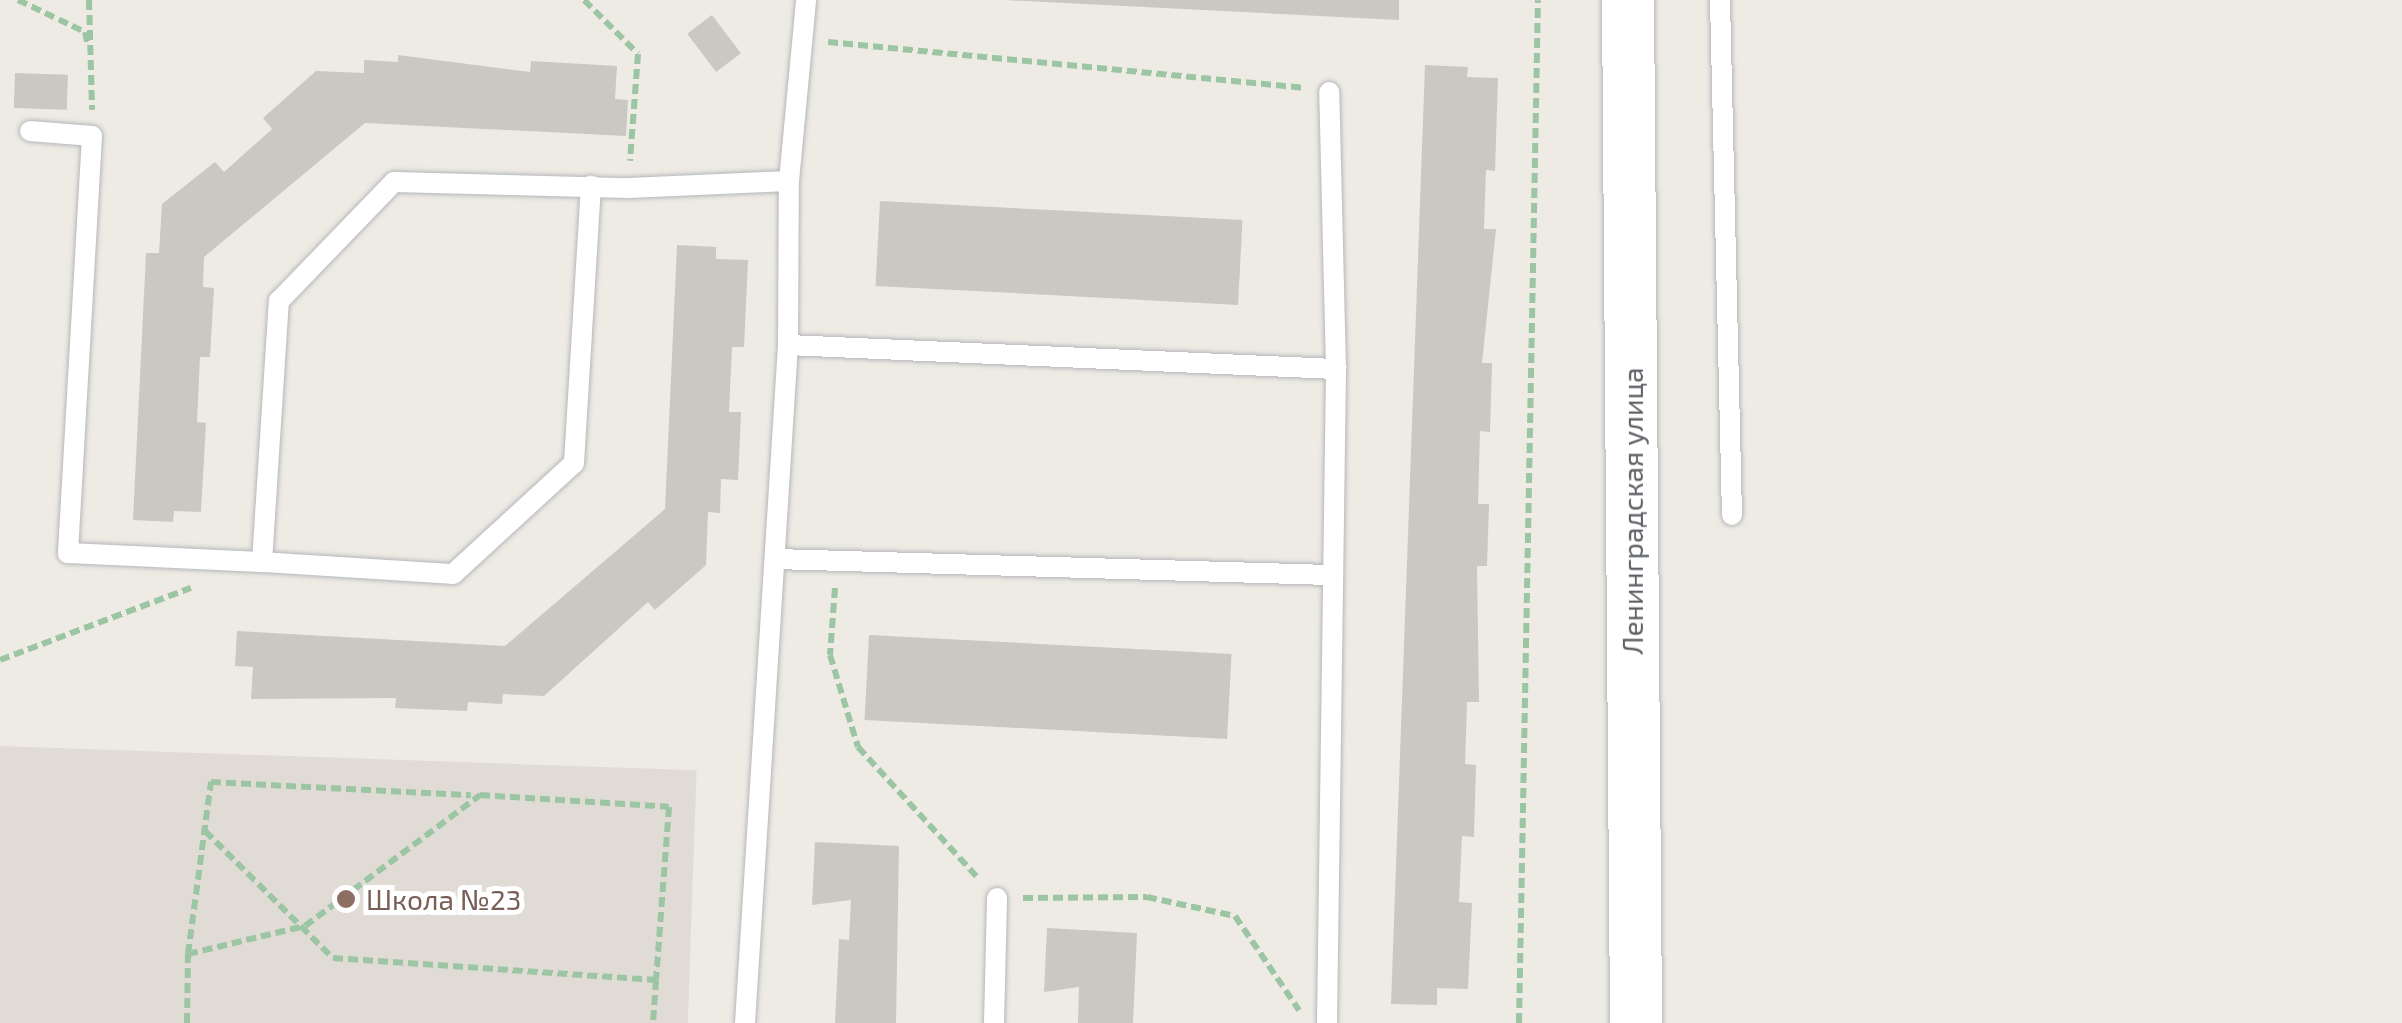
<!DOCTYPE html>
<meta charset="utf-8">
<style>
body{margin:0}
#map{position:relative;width:2402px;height:1023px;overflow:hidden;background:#eeebe4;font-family:"Exo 2",sans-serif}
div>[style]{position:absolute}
.education>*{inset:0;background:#e0dcd5;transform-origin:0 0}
.building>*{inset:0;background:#cbc7c3;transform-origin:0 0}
.path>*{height:6px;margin-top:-3px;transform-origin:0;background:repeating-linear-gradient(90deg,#9cc5a3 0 10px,transparent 0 15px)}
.roads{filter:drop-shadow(0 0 2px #b4b7ba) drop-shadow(0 0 2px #b4b7ba)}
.service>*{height:20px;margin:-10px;padding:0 10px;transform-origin:10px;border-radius:10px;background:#fff}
.tertiary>*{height:52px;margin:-26px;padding:0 26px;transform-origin:26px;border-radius:26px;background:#fff}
.dots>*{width:28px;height:28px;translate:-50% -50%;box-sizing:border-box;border:5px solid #fff;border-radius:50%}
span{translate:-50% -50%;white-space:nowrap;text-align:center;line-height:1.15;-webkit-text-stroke:10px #fff;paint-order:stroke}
.street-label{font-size:28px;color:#5c6064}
.education-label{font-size:28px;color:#785e54}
.left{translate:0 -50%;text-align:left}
</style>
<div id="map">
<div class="education">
<div style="left:0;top:746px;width:697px;height:277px;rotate:2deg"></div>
</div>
<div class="building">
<div style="clip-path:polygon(1004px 0,1399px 0,1399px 20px)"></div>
<div style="left:712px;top:15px;width:48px;height:31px;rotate:53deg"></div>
<div style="clip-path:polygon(398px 55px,530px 72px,531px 61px,617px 66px,615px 99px,628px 100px,626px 136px,365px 123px,204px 257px,203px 287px,214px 288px,210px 357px,200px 357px,197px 422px,206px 423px,201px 512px,174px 511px,173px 522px,133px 520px,146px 253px,159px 253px,162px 204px,215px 162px,224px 172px,272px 129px,263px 118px,316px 71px,364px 73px,364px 60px,398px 62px)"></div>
<div style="clip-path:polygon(1425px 65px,1468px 67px,1467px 77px,1498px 78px,1495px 171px,1486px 170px,1484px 229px,1496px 229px,1482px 363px,1492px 363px,1490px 432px,1480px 431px,1478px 504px,1489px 504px,1487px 566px,1477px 566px,1479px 702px,1467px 702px,1465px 764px,1476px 765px,1474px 837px,1462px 836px,1459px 902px,1472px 903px,1468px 989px,1437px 988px,1437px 1005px,1391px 1004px)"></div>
<div style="left:15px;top:73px;width:53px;height:35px;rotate:2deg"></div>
<div style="left:880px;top:201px;width:363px;height:85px;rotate:3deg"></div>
<div style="clip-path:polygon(677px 245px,716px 247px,716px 259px,748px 260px,744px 347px,732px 347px,729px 412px,741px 412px,738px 480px,721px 479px,720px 513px,708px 512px,706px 565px,655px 610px,648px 602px,544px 696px,503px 694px,502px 704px,468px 702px,467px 711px,395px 708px,396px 698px,251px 699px,253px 667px,235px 666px,237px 631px,505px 646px,665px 509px)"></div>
<div style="left:869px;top:635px;width:363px;height:85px;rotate:3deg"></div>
<div style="clip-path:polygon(815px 842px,899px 846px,896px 1023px,835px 1023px,839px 939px,849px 940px,851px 900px,812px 905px)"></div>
<div style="clip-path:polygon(1047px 928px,1137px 933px,1133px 1023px,1078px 1023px,1079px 987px,1044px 992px)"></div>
</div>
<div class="path">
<div style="left:18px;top:0;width:74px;rotate:25.5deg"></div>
<div style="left:85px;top:32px;width:14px;rotate:78deg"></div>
<div style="left:89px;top:0;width:110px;rotate:88.4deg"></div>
<div style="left:584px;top:0;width:76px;rotate:45deg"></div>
<div style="left:638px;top:54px;width:107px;rotate:94.3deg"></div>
<div style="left:828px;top:42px;width:477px;rotate:5.5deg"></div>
<div style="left:835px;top:588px;width:67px;rotate:94.3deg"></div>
<div style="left:830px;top:655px;width:96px;rotate:73.1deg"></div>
<div style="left:858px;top:747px;width:179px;rotate:47.5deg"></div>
<div style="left:0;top:660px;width:204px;rotate:-20.7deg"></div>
<div style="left:205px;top:831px;width:180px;rotate:44.8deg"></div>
<div style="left:333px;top:958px;width:324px;rotate:3.9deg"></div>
<div style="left:656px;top:980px;width:43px;rotate:94deg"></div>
<div style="left:1023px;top:898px;width:124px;rotate:-0.5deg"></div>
<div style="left:1147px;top:897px;width:90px;rotate:12.2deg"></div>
<div style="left:1235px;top:916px;width:114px;rotate:55.8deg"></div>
<div style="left:188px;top:954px;width:120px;rotate:-13.5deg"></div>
<div style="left:305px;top:926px;width:219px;rotate:-36.8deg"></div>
<div style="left:480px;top:795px;width:189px;rotate:3.6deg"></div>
<div style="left:669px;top:807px;width:173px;rotate:94.3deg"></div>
<div style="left:187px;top:1023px;width:69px;rotate:-89.2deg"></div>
<div style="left:188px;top:954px;width:174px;rotate:-82.4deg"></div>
<div style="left:211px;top:782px;width:260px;rotate:2.9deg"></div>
<div style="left:1519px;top:1023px;width:1023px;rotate:-88.94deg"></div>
</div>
<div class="roads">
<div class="service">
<div style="left:1720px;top:0;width:515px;rotate:88.67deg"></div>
<div style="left:30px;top:131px;width:62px;rotate:4.6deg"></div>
<div style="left:92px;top:136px;width:418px;rotate:93.3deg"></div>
<div style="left:68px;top:553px;width:194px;rotate:2.7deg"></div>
<div style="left:262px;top:562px;width:262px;rotate:-86.3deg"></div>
<div style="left:279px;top:301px;width:165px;rotate:-46deg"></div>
<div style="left:394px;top:182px;width:234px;rotate:1.5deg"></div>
<div style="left:628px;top:188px;width:161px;rotate:-2.5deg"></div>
<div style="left:788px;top:345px;width:549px;rotate:2.51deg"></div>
<div style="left:775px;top:559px;width:557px;rotate:1.65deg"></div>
<div style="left:262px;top:562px;width:191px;rotate:3.6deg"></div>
<div style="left:453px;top:574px;width:164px;rotate:-42.5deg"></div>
<div style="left:574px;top:463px;width:278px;rotate:-86.5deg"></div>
<div style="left:745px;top:1023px;width:679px;rotate:-86.37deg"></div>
<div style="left:788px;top:345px;width:164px;rotate:-89.7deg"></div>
<div style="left:789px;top:181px;width:182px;rotate:-84.6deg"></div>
<div style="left:994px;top:1023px;width:125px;rotate:-88.6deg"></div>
<div style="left:1327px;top:1023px;width:654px;rotate:-89.21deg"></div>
<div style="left:1336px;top:369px;width:277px;rotate:-91.4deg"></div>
</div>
<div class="tertiary">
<div style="left:1628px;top:0;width:1023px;rotate:89.55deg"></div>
</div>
</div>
<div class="dots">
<div style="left:346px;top:899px;background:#8d6e63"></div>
</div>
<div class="street-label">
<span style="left:1632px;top:511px;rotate:-90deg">Ленинградская улица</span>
</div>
<div class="education-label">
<span class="left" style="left:366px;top:899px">Школа №23</span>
</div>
</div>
